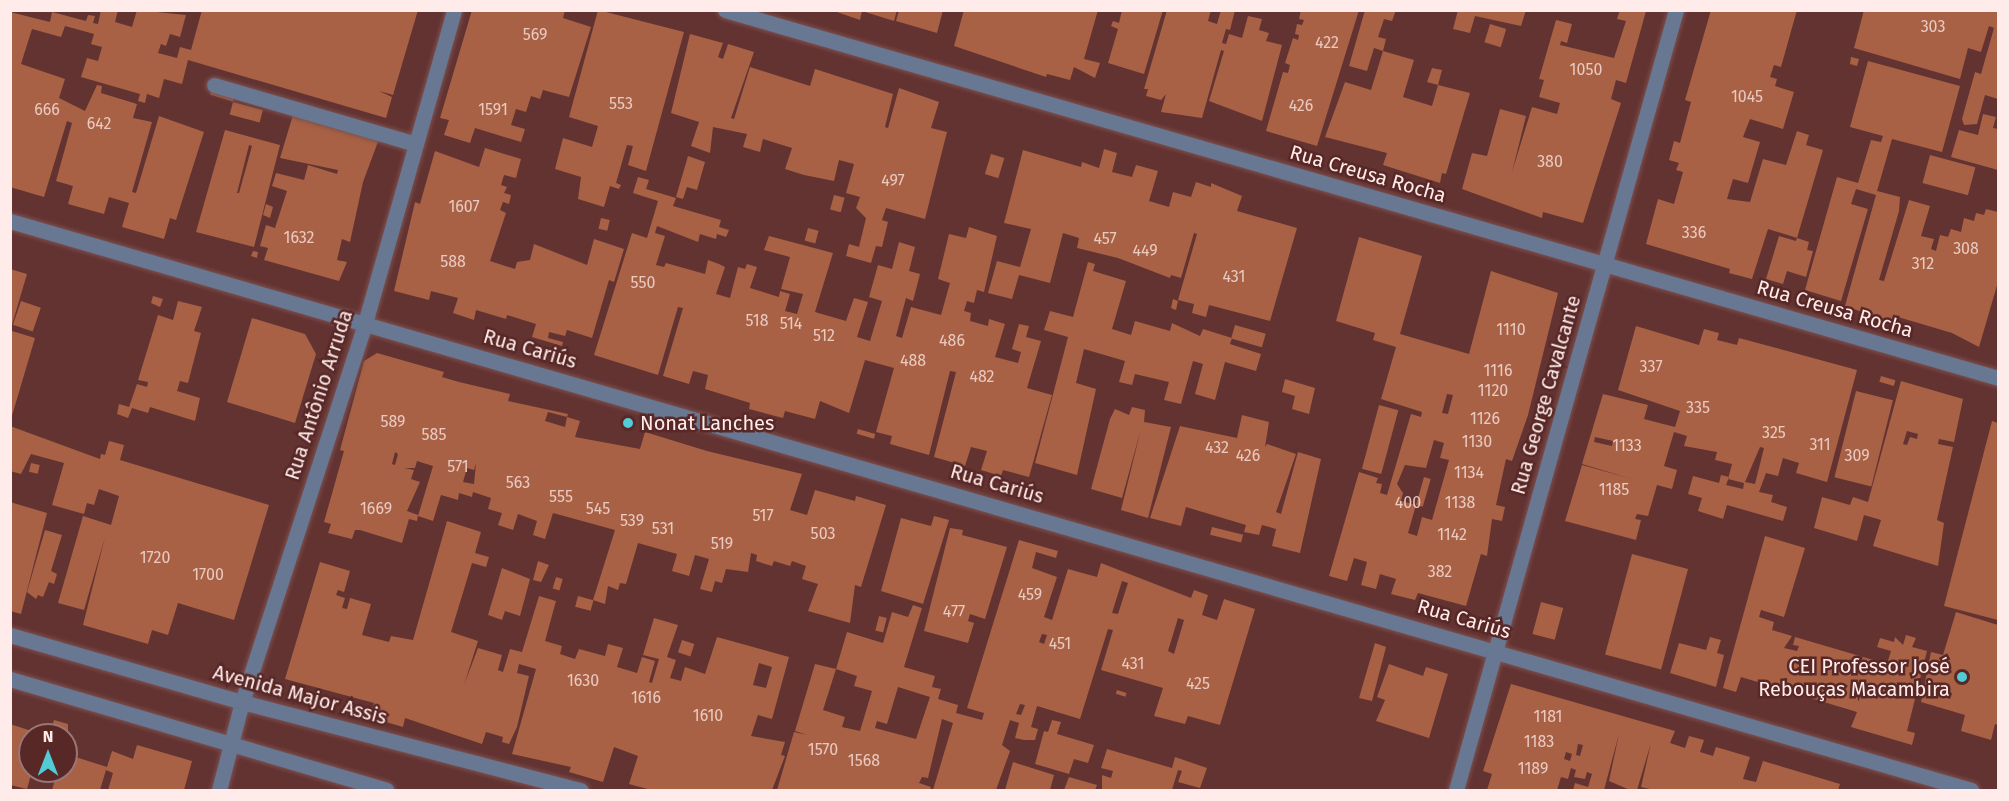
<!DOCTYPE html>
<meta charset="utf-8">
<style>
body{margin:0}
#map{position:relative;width:2009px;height:801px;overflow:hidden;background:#633332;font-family:"Fira Sans",sans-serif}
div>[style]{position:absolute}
.building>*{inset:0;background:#a86144;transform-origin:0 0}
.roads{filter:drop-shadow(0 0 2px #7c514f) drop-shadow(0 0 2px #7c514f)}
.minor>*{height:15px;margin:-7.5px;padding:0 7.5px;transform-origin:7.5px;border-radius:7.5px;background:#687792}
.tertiary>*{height:15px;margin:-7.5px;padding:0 7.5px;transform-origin:7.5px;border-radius:7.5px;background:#687792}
.dots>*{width:16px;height:16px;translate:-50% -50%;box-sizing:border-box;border:3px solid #582827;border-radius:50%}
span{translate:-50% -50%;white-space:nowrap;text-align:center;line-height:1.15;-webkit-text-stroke:5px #582827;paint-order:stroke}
.number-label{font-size:16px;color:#e9c9c0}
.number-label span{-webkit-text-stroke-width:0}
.street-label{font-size:20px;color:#ffecea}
.poi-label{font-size:20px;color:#ffecea}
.left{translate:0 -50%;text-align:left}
.right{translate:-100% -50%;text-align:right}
.frame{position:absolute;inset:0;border:12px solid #ffecea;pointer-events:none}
.north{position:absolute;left:18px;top:723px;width:60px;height:60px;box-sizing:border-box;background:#582827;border:2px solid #9b7675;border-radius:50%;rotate:0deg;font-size:16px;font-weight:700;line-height:24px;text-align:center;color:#ffecea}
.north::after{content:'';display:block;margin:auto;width:21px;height:27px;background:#52ccd5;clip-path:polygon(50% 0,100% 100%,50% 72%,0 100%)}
</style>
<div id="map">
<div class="building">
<div style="clip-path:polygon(101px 10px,118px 10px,115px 22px,132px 27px,137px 10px,186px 15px,180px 37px,170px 34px,166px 46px,161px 44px,158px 53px,177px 58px,180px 47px,191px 50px,202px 10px,418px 10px,393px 95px,379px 91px,392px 97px,386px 118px,188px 60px,182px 84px,164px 79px,159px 98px,147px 94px,145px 103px,138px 101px,140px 94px,81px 77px,87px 58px,98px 61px,102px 47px,91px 44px,94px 34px,65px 26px,61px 37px,32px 29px,21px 64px,65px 79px,59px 98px,85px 111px,97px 85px,102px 86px,101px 93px,137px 104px,133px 118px,152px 122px,132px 192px,136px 193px,159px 116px,204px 132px,176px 220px,170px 218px,164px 239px,122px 227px,129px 203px,109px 197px,104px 214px,68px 204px,73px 186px,56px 181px,72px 123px,67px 121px,44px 197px,10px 187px,10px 12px,50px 22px,52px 12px,86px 21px,88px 15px,95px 16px,93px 23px,98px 24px)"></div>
<div style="clip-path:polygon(472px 10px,565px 10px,563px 18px,591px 27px,569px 97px,543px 90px,540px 99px,531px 96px,526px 112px,516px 109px,511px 125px,525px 129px,521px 142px,475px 128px,470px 143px,444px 135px,449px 120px,440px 118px)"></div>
<div style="clip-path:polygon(598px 10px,684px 32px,646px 171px,628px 165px,633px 146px,627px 145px,616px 183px,621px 185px,619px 189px,610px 186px,604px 207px,578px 199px,581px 177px,555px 169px,563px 138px,592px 147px,598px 126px,569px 117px)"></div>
<div style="clip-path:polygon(831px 10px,897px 10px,894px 21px,862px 11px,860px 20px)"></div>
<div style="clip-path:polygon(899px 10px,943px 10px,937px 33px,896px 21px)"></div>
<div style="clip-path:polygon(964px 10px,1098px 10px,1084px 59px,1100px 63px,1095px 78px,1074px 67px,1070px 80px,1047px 74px,1046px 77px,954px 46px)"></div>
<div style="clip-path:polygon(1122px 10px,1163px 10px,1144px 74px,1108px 63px,1118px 29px,1111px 26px,1113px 21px,1119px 23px)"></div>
<div style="clip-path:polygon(1167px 10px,1211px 10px,1208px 21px,1217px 24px,1221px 10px,1235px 10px,1230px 30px,1226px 29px,1222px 43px,1226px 44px,1229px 34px,1242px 38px,1248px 16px,1262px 19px,1259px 30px,1269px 33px,1266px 41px,1282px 45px,1262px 121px,1209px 101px,1224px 51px,1221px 50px,1202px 118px,1161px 112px,1166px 94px,1161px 100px,1146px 96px,1148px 89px,1144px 89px)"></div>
<div style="clip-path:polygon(1301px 10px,1359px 10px,1317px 146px,1266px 131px,1283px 72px,1288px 73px,1290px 65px,1285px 63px,1293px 38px,1298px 40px,1299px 35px,1295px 34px,1297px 24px,1302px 25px,1304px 20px,1299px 19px)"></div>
<div style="clip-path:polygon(1365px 10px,1396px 10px,1392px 21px,1384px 19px,1378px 37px,1386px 39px,1383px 51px,1374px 48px,1367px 71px,1349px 66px)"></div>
<div style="clip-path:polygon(1458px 10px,1526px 10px,1521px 26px,1475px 16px,1470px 33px,1453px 29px)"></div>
<div style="clip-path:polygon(1620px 10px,1646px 11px,1626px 83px,1616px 80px,1611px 99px,1621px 103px,1583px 223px,1543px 212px,1542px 218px,1462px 189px,1472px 153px,1487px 156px,1500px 109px,1526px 116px,1512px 172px,1532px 107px,1557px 114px,1560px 103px,1539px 97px,1544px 80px,1539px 79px,1556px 20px,1572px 24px,1567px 43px,1561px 41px,1560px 45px,1614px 58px,1626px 21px,1617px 19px)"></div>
<div style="clip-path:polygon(1711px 10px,1797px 10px,1781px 67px,1774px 65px,1770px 77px,1777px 79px,1775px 86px,1794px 92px,1783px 129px,1750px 119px,1743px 137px,1760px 142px,1748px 183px,1733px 179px,1727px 199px,1750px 202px,1763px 159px,1786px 165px,1797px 131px,1809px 135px,1806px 145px,1823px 150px,1797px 238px,1809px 242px,1807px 250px,1813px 251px,1806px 277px,1787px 271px,1783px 284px,1766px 279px,1779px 236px,1796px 241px,1797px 238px,1768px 229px,1752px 279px,1729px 273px,1730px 269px,1646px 244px,1658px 199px,1674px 204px,1683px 172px,1676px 170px,1679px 163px,1669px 160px,1674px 141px,1680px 143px,1691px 102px,1685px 100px)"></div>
<div style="clip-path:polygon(1864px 10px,1998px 10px,1998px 99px,1985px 95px,1977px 124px,1964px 125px,1962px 119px,1975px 72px,1981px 74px,1994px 28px,1989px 26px,1981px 52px,1968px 48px,1960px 79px,1854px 48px)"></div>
<div style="left:1490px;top:24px;width:17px;height:19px;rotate:17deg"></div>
<div style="clip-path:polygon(690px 34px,723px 43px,718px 57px,723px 59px,728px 44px,754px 52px,731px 118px,734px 119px,750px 67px,810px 86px,815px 69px,893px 94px,885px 127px,888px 128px,899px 88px,939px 102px,931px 128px,947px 132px,925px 219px,886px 208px,882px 220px,888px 222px,882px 247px,876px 246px,871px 263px,846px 256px,849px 244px,859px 247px,866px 218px,856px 208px,860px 197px,846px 193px,854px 164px,839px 160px,834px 181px,804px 175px,785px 169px,792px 148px,763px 139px,760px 152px,743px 147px,747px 134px,713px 127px,710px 153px,691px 146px,699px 122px,671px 113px)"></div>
<div style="clip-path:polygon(1383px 51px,1414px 60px,1403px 97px,1432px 106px,1438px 85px,1470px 93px,1446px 174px,1442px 173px,1440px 183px,1383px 165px,1387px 153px,1325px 137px,1345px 82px,1371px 90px)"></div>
<div style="clip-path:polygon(1851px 57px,1859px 59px,1857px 66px,1850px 64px)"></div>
<div style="clip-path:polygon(1868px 61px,1960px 86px,1942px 152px,1892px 139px,1877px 191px,1900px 197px,1899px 211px,1879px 280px,1884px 281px,1909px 200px,1930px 206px,1921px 236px,1934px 239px,1931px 249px,1936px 251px,1940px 235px,1948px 237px,1951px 229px,1961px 232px,1964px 218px,1974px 221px,1976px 213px,1984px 215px,1986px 209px,1998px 212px,1998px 282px,1979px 347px,1952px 333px,1898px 317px,1897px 324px,1845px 306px,1876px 195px,1856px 189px,1851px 204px,1868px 209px,1841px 301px,1805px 290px,1837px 177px,1858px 183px,1871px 140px,1881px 142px,1883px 136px,1850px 127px)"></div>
<div style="clip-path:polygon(1432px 68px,1442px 70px,1438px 85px,1427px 82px)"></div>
<div style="left:213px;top:85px;width:24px;height:10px;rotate:17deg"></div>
<div style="left:233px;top:102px;width:31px;height:13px;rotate:15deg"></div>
<div style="clip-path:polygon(1983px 114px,1996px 117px,1993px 128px,1998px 129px,1998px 170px,1951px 157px,1959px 130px,1978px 135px)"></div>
<div style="clip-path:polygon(293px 115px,379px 139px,363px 182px,350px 242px,342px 239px,337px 260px,347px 262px,339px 281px,264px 260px,268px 248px,260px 246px,266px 225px,275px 228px,287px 191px,272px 186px,276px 173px,304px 180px,308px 165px,337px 174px,338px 170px,280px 158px)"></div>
<div style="clip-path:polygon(evenodd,225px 130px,280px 145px,254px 247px,196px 232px,225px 130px,249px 145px,252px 146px,239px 193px,237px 193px,249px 145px)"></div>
<div style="clip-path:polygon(485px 148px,521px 159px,516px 178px,504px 175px,501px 185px,507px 187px,504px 193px,511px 195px,509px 204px,503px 202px,500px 210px,506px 213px,490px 261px,515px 269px,517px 262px,530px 260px,534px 244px,587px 265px,594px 239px,624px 249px,614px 282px,609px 280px,592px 338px,567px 330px,565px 336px,549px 332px,548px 338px,563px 342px,562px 346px,532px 337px,536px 324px,507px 315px,506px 319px,476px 310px,474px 320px,453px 313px,458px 298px,431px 291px,429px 300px,394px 291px,415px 202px,420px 204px,435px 151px,479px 167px)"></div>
<div style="clip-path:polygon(1104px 149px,1117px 153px,1112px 172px,1132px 177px,1136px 165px,1158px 171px,1149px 201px,1169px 207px,1173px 192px,1191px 197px,1196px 182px,1211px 187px,1211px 183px,1242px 196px,1237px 211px,1297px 228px,1270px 321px,1209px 305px,1206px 317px,1192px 313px,1194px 304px,1178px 300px,1197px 234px,1194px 233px,1181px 278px,1171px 275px,1170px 278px,1118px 258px,1077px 248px,1079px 238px,1063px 233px,1050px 283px,1019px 275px,1012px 299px,988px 293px,997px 261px,1020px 267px,1031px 229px,1004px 223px,1023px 150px,1081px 167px,1082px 162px,1099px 168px)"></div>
<div style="left:991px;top:154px;width:14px;height:21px;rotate:17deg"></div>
<div style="left:1930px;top:155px;width:47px;height:29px;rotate:15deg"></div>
<div style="clip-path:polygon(688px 156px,705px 162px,697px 190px,687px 187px,683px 199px,676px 197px)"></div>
<div style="clip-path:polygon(638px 177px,649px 180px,646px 189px,676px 198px,673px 206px,721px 220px,719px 227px,729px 230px,726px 237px,717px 234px,716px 239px,700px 234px,698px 242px,657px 226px,655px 233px,665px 236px,656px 265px,664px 267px,666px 263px,705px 274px,708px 260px,719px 264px,725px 267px,716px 294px,730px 298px,738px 267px,745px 269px,747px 264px,757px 267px,750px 288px,779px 297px,780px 291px,790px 294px,785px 311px,797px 314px,803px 294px,781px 289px,790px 257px,764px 250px,769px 236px,833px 253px,815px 312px,846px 321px,854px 298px,868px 302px,857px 337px,870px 341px,882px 301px,869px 297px,878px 265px,892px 269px,899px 242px,915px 247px,909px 271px,920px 274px,913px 301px,906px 298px,896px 336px,902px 338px,911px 307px,941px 315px,950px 283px,938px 279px,949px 234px,966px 238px,969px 227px,997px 236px,984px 292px,977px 290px,974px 303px,967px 301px,964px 311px,971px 313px,970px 321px,988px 326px,989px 319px,1005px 324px,995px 357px,1018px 363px,1021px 352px,1012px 349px,1019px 324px,1029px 326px,1026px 337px,1041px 341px,1027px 388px,1052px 395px,1029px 477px,1003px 470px,1001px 476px,981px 470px,987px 451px,971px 447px,965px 466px,934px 457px,956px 372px,950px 371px,929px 455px,890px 444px,892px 436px,876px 432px,894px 368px,865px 360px,849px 413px,820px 401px,815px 419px,785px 411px,783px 418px,749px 409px,750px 403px,705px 389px,708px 375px,693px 371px,689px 384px,663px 376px,683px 308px,678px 307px,658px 375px,594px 355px,632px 233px,647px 238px,658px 201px,633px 193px)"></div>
<div style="left:834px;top:195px;width:11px;height:15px;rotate:15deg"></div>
<div style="clip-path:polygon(266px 204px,273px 207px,270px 218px,263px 215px)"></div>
<div style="left:601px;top:218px;width:9px;height:11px;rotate:13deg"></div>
<div style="left:808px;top:228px;width:11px;height:13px;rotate:15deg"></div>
<div style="clip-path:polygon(evenodd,1359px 237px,1422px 256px,1400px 334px,1469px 354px,1491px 271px,1558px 293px,1528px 415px,1512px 461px,1506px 459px,1496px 505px,1505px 507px,1502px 521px,1492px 519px,1487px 556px,1481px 554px,1466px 606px,1418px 593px,1415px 600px,1391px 594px,1396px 579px,1380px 574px,1376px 589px,1361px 585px,1367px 562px,1354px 558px,1347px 581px,1329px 576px,1359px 472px,1378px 478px,1376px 483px,1382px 484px,1380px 493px,1387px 495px,1411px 414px,1421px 417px,1422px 412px,1381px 399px,1396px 347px,1373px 340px,1375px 333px,1336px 321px,1359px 237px,1447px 394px,1453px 395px,1448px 414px,1442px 413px,1447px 394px,1359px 237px,1434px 440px,1444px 443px,1440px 458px,1449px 460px,1432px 520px,1422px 517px,1417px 536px,1408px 533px,1416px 505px,1401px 501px,1403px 493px,1397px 484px,1405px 465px,1426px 468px,1434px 440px)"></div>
<div style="clip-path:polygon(253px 251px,258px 252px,257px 258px,251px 256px)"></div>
<div style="clip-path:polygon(1088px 262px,1095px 264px,1093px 271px,1126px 281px,1112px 329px,1131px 335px,1135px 321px,1170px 331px,1172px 323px,1200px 336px,1203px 329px,1232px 338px,1230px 344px,1261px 354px,1256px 371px,1225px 362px,1215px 400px,1195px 394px,1203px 364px,1193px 361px,1181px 404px,1164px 400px,1169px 382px,1135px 374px,1132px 385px,1119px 382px,1125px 361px,1084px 349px,1076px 383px,1096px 389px,1077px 475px,1035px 463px,1068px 337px,1044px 330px,1050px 311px,1073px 317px)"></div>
<div style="clip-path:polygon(10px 269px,27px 274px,11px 328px,10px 328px)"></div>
<div style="clip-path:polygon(153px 296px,163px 299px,160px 307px,151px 303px)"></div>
<div style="clip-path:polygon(1173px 299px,1178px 301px,1176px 310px,1171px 308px)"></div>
<div style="left:21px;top:301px;width:21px;height:25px;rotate:19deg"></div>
<div style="clip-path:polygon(178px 301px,202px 307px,194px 331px,201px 333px,188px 383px,180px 381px,177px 391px,200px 398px,195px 421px,150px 407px,148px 413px,132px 408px,128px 418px,117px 414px,119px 404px,129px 407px,137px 384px,147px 387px,148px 382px,138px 380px,158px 315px,173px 320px)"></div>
<div style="clip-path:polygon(252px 318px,305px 334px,316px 354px,295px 423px,227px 402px)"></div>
<div style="left:1235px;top:325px;width:32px;height:14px;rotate:16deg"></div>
<div style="clip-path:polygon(evenodd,1636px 326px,1699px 345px,1704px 329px,1719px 333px,1717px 340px,1737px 345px,1739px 338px,1857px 370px,1827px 482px,1796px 473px,1799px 463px,1783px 458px,1778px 476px,1766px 473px,1759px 492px,1773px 495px,1771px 502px,1787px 507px,1783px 521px,1727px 505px,1723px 519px,1698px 511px,1702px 498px,1688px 494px,1693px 476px,1719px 483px,1721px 475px,1729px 477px,1726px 485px,1743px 489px,1744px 483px,1728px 479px,1732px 464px,1715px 460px,1717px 452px,1684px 446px,1687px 436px,1674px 432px,1664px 466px,1677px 470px,1672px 489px,1657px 485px,1648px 516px,1637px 514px,1635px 519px,1641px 520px,1636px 540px,1565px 521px,1582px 465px,1632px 479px,1582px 464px,1603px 394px,1648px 405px,1644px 419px,1675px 427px,1680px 411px,1618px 390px,1636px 326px,1595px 437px,1613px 441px,1612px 446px,1594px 442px,1595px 437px,1636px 326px,1760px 447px,1764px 448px,1755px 484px,1745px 482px,1760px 447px)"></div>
<div style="clip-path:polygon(12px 331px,35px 338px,11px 419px,10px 335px)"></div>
<div style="clip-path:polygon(evenodd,377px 353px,444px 372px,442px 377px,459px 382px,510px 394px,508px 401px,568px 414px,567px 417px,548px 412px,545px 421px,565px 427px,567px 417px,580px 421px,575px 437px,640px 449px,645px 432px,707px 451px,802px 474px,790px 510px,807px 515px,815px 490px,855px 501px,856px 496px,886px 505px,861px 587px,855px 585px,850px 623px,808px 611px,818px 584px,802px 579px,806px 566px,792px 561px,790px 566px,774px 561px,772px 566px,756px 561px,757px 555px,751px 553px,748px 572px,726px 569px,722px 583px,715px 581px,712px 592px,700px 589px,709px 559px,695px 555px,689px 576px,672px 571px,677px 554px,638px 543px,626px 584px,620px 583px,618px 590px,608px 586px,605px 604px,593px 600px,615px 530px,553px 513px,545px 539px,533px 535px,537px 521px,518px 514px,513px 530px,498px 525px,502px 513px,488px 509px,491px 498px,473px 492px,472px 497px,459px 493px,458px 500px,441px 495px,433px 521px,418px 516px,433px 466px,417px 461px,415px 468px,404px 468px,414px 470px,411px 479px,420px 482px,407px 511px,418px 515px,417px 521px,409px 519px,402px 543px,360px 530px,355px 530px,352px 539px,328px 533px,331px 524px,324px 522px,344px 451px,340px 450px,364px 361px,377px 353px,395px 452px,398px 454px,395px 465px,392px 464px,395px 452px,377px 353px,476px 463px,474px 484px,463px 482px,467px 468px,474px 470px,476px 463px)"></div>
<div style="left:1881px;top:376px;width:15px;height:6px;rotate:16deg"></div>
<div style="clip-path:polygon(1285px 379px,1315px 388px,1309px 414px,1292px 409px,1295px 396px,1282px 392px)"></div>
<div style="clip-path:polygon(evenodd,1901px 381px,1963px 399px,1954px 442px,1939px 439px,1938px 444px,1953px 447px,1937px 520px,1944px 523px,1938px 566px,1873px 546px,1881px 520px,1864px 515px,1857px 541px,1814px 528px,1822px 497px,1850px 505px,1853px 497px,1868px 502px,1901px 381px,1907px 431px,1918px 434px,1917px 439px,1910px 437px,1907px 445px,1903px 444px,1907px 431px)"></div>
<div style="left:1856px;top:391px;width:38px;height:89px;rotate:14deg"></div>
<div style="left:1379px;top:405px;width:20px;height:66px;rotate:15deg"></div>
<div style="clip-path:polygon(1132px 407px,1145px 410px,1144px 422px,1171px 427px,1148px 518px,1121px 510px,1141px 429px,1122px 498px,1091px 489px,1110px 419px,1115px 409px,1129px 415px)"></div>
<div style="clip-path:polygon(1242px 415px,1269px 422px,1265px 447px,1267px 444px,1296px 454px,1276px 512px,1281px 514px,1298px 452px,1321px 459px,1300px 553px,1272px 546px,1276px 529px,1262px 525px,1259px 535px,1244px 532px,1246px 525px,1186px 507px,1181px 526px,1150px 518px,1180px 426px,1237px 438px)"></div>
<div style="clip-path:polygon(1992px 421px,1998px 423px,1998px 620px,1944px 606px)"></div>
<div style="clip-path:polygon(10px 426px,100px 459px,101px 454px,105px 455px,109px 441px,124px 445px,120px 460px,269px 505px,234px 620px,178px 603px,168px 635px,152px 630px,148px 644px,83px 625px,105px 537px,84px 610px,58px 603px,83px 516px,111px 525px,119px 496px,99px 489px,94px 505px,87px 503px,84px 514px,52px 505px,64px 463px,31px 454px,21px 474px,10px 471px)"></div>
<div style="left:858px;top:429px;width:18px;height:5px;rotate:16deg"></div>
<div style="left:31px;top:463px;width:9px;height:9px;rotate:13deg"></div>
<div style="left:1424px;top:477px;width:7px;height:29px;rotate:16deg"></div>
<div style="clip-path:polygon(10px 502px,47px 513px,21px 614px,10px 611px)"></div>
<div style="clip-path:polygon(934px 516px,949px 520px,923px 604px,881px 591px,901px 518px,931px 526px)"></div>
<div style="clip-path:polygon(evenodd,447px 521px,481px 532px,475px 553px,489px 557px,486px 567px,472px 563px,451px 632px,478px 641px,464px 685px,478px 648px,502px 655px,498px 670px,503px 672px,510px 649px,522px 652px,539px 596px,556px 601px,545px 641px,562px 646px,560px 654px,575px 659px,579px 649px,605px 656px,608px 644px,623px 648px,617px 667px,637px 673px,642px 657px,655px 661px,649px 682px,652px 683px,659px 659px,643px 655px,654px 618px,678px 625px,667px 657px,676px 660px,670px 678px,681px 681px,685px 667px,705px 674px,717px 637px,789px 657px,772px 719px,758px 715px,751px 736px,785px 742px,781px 755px,785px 756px,772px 790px,651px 790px,629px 784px,638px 756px,614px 747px,603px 782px,569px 772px,571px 767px,512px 754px,536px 669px,519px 664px,517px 673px,529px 676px,517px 727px,509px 744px,502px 742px,503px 737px,486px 732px,482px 744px,405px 718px,403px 727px,369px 717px,374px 703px,285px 679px,320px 562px,350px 571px,344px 592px,338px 590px,336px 595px,345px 598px,342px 608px,347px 609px,350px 598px,371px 604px,362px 635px,389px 642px,391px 636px,413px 640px,447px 521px,759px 663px,772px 667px,766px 688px,753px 685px,759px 663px)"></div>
<div style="left:1212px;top:527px;width:32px;height:8px;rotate:14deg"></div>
<div style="clip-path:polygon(950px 528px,963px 530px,962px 535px,1007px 547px,985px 619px,970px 614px,968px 621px,974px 623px,968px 643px,924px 631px)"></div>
<div style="clip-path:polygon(45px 530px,62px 535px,51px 571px,57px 574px,54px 584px,49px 582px,43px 597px,38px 595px,36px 599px,27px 592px)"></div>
<div style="clip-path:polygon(1765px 536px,1805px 548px,1784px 617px,1761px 610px,1759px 617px,1774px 622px,1772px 630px,1792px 636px,1784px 648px,1797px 651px,1799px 646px,1793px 645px,1795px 637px,1887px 664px,1891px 651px,1877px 647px,1880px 638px,1894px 642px,1895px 637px,1903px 645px,1906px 635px,1916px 638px,1912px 647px,1927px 651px,1907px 731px,1915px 733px,1912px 745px,1851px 727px,1857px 712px,1741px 677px,1736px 692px,1723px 688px)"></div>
<div style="clip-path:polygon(evenodd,1019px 540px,1058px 551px,1056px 558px,1036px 552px,1032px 568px,1057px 577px,1044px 617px,1052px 620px,1068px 569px,1097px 577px,1101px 563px,1191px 598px,1194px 590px,1208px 595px,1202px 615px,1217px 620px,1224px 599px,1255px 609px,1220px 725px,1188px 716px,1185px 724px,1154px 716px,1163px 688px,1101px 670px,1113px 630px,1108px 629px,1080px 719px,1037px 706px,1031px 727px,1038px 729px,1035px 740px,1024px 740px,1015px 738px,1019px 723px,1010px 720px,1002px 745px,1010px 751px,996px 790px,933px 790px,953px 723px,942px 719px,928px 778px,922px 777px,919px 783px,931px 787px,930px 790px,777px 790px,794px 732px,807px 735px,795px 731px,815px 664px,836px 669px,823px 710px,845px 717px,842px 727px,860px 731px,872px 691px,854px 686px,857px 676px,836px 669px,847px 632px,883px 643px,892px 612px,908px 617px,913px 605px,922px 608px,904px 667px,935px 676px,932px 687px,941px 689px,938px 699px,958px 705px,956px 713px,982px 720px,984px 713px,967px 708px,1019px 540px,1122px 581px,1128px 583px,1118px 614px,1112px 613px,1122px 581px,1019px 540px,1178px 618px,1184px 620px,1174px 654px,1168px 651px,1178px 618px,1019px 540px,1042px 634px,1047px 635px,1044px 644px,1039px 642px,1042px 634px,1019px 540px,898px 687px,930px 697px,916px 739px,875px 728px,877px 721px,887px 724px,898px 687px,1019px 540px,1020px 704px,1025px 705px,1021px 715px,1016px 714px,1020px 704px)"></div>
<div style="left:1632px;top:554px;width:58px;height:104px;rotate:15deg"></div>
<div style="clip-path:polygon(538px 561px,549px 565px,541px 582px,533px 580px)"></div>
<div style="clip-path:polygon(502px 568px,530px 579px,520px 616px,505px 611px,502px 620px,488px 615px)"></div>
<div style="left:556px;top:577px;width:7px;height:12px;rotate:16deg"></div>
<div style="left:578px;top:596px;width:16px;height:11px;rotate:15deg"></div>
<div style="left:1541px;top:602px;width:23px;height:33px;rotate:15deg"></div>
<div style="clip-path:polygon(1956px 612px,1998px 625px,1998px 725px,1995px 724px,1991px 740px,1961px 731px,1965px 715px,1921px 702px,1931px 652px,1943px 655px)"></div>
<div style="left:879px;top:616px;width:8px;height:15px;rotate:14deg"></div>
<div style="clip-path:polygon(1710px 637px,1721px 640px,1717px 653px,1724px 655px,1716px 687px,1670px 673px,1679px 643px,1706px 650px)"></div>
<div style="left:682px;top:640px;width:13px;height:13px;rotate:18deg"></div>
<div style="clip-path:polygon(1375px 643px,1386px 647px,1372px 701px,1359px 698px)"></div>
<div style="clip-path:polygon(1389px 664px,1423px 676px,1426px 667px,1448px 674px,1429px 738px,1376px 721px,1385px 700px,1377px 697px)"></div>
<div style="clip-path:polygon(evenodd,1511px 684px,1675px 731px,1670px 743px,1685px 748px,1689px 736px,1704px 740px,1700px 752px,1713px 756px,1716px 747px,1750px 757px,1743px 779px,1756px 782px,1763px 761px,1840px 784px,1838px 790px,1654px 790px,1641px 787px,1651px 743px,1637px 790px,1630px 790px,1609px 781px,1619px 734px,1604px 790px,1573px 790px,1575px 783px,1588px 787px,1592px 774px,1587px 772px,1585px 779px,1574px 777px,1576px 770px,1571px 768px,1568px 779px,1561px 777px,1557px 790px,1487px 790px,1492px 774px,1483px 771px,1511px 684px,1578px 744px,1583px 745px,1580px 756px,1576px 755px,1578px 744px,1511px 684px,1566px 752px,1572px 754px,1570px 761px,1564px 759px,1566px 752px)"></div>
<div style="left:1117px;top:690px;width:10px;height:4px;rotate:17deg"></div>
<div style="clip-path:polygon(54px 720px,68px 724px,68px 735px,49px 735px)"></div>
<div style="clip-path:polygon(1052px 720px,1061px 722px,1057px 734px,1094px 745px,1088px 763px,1074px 759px,1069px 774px,1035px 764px,1044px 731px,1048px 732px)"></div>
<div style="clip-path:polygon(10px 724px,44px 735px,30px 735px,32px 771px,27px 789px,10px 785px)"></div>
<div style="clip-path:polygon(137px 745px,192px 761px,184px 790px,108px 790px,113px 773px,106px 770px,100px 790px,52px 790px,57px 773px,66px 771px,66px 754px,107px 767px,112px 751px,133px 759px)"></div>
<div style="clip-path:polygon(1107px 749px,1172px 768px,1175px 757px,1207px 768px,1200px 788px,1178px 782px,1182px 771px,1178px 770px,1172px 790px,1102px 790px,1102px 775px,1111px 778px,1113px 771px,1101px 768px)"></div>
<div style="clip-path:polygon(1013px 762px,1054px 775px,1050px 790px,1005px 790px)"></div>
<div style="clip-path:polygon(1069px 777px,1097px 785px,1095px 790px,1064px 790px)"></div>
</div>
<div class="roads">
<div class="minor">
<div style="left:725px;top:10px;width:1325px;rotate:16.12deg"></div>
<div style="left:214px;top:85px;width:210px;rotate:16.3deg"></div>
<div style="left:10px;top:221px;width:2042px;rotate:16.18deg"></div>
<div style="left:219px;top:790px;width:91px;rotate:-75.4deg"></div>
<div style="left:242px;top:702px;width:398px;rotate:-72deg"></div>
<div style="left:365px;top:323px;width:325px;rotate:-74.1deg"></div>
<div style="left:1456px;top:790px;width:810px;rotate:-74.25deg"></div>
</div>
<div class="tertiary">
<div style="left:10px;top:635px;width:241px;rotate:16.1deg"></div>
<div style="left:242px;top:702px;width:350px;rotate:14.6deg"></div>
<div style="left:10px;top:679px;width:392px;rotate:16.4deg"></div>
</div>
</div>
<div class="dots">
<div style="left:628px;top:423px;background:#52ccd5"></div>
<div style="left:1962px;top:677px;background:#52ccd5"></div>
</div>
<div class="number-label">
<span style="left:1933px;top:27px">303</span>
<span style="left:535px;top:35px">569</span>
<span style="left:1327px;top:43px">422</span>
<span style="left:1586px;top:70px">1050</span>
<span style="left:1747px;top:97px">1045</span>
<span style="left:621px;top:104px">553</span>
<span style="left:1301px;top:106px">426</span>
<span style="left:47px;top:110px">666</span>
<span style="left:493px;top:110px">1591</span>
<span style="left:99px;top:124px">642</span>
<span style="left:1550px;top:162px">380</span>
<span style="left:893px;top:181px">497</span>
<span style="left:464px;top:207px">1607</span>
<span style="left:1694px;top:233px">336</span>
<span style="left:299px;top:238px">1632</span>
<span style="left:1105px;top:239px">457</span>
<span style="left:1966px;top:249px">308</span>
<span style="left:1145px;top:251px">449</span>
<span style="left:453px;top:262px">588</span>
<span style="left:1923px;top:264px">312</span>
<span style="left:1234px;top:277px">431</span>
<span style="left:643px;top:283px">550</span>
<span style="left:757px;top:321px">518</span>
<span style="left:791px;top:324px">514</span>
<span style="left:1511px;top:330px">1110</span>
<span style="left:824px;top:336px">512</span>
<span style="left:952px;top:341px">486</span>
<span style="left:913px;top:361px">488</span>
<span style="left:1651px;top:367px">337</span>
<span style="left:1498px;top:371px">1116</span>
<span style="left:982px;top:377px">482</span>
<span style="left:1493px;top:391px">1120</span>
<span style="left:1698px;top:408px">335</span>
<span style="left:1485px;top:419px">1126</span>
<span style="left:393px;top:422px">589</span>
<span style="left:1774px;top:433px">325</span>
<span style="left:434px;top:435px">585</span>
<span style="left:1477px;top:442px">1130</span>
<span style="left:1820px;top:445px">311</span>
<span style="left:1627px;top:446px">1133</span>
<span style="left:1217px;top:448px">432</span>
<span style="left:1248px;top:456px">426</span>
<span style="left:1857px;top:456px">309</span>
<span style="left:458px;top:467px">571</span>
<span style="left:1469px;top:473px">1134</span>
<span style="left:518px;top:483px">563</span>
<span style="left:1614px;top:490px">1185</span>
<span style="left:561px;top:497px">555</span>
<span style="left:1408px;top:503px">400</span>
<span style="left:1460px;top:503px">1138</span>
<span style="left:376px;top:509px">1669</span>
<span style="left:598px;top:509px">545</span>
<span style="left:763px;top:516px">517</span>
<span style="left:632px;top:521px">539</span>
<span style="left:663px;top:529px">531</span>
<span style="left:823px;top:534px">503</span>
<span style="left:1452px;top:535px">1142</span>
<span style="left:722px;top:544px">519</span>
<span style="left:155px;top:558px">1720</span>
<span style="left:1440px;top:572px">382</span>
<span style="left:208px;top:575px">1700</span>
<span style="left:1030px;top:595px">459</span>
<span style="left:954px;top:612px">477</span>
<span style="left:1060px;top:644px">451</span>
<span style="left:1133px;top:664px">431</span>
<span style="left:583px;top:681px">1630</span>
<span style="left:1198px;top:684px">425</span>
<span style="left:646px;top:698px">1616</span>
<span style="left:708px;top:716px">1610</span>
<span style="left:1548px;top:717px">1181</span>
<span style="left:1539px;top:742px">1183</span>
<span style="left:823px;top:750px">1570</span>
<span style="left:864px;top:761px">1568</span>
<span style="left:1533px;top:769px">1189</span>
</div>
<div class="street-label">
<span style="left:1368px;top:174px;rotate:16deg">Rua Creusa Rocha</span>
<span style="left:1835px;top:309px;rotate:16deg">Rua Creusa Rocha</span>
<span style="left:530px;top:349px;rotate:16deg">Rua Cariús</span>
<span style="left:319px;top:395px;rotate:-72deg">Rua Antônio Arruda</span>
<span style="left:1546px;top:395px;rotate:-74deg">Rua George Cavalcante</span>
<span style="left:997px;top:484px;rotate:16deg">Rua Cariús</span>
<span style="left:1464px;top:619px;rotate:16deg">Rua Cariús</span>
<span style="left:300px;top:695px;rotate:15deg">Avenida Major Assis</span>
</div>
<div class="poi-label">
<span class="left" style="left:640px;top:423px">Nonat Lanches</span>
<span class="right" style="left:1950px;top:678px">CEI Professor José<br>Rebouças Macambira</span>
</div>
<div class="frame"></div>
<div class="north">N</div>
</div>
